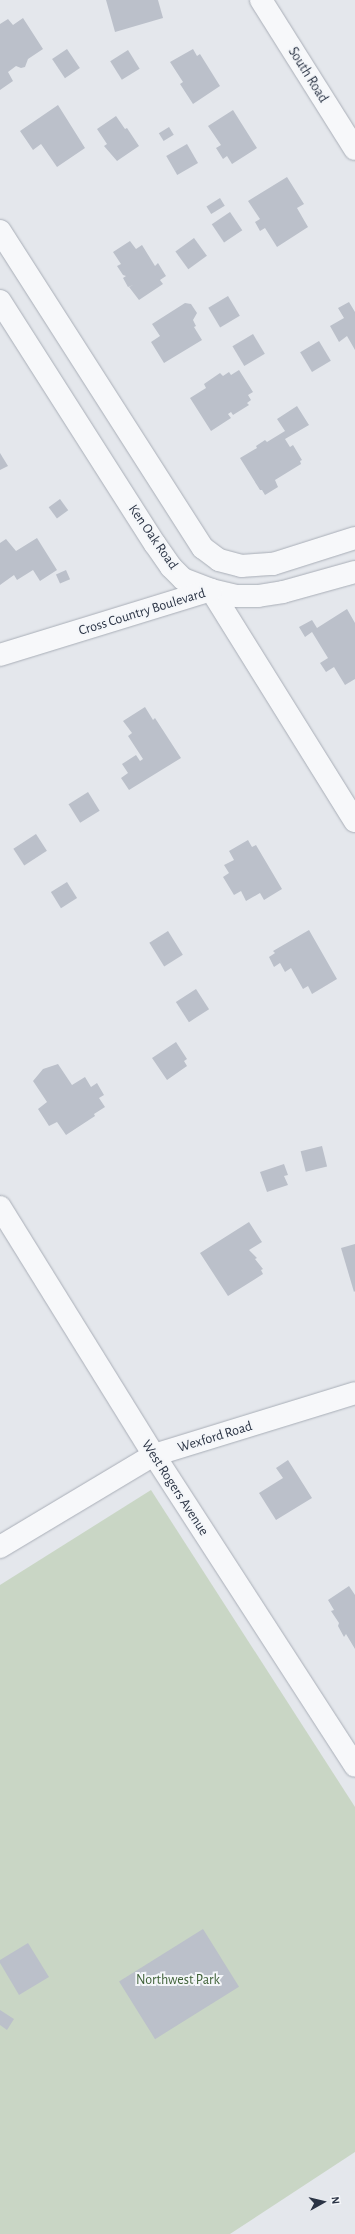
<!DOCTYPE html>
<style>
body{margin:0}
#map{position:relative;width:355px;height:2234px;overflow:hidden;background:#e4e7ec;font-family:"Alegreya Sans",sans-serif}
div>[style]{position:absolute}
.green>*{inset:0;background:#c9d6c5}
.building>*{inset:0;background:#bbc0ca;transform-origin:0 0}
.roads{filter:drop-shadow(0 0 1px #a9aeb7) drop-shadow(0 0 1px #a9aeb7)}
.minor>*{height:22px;margin:-11px;padding:0 11px;transform-origin:11px;border-radius:11px;background:#f7f8fa}
span{translate:-50% -50%;white-space:nowrap;text-align:center;line-height:1.15;-webkit-text-stroke:4px #f4f6f9;paint-order:stroke}
.street-label{font-size:14px;color:#2b3445}
.park-label{font-size:14px;color:#3f6138}
.north{position:absolute;left:303px;top:2182px;width:40px;height:40px;-webkit-text-stroke:3px #f4f6f9;paint-order:stroke;rotate:82deg;font-size:11px;font-weight:700;line-height:16px;text-align:center;color:#2b3445}
.north::after{content:'';display:block;margin:auto;width:14px;height:18px;background:#2b3445;clip-path:polygon(50% 0,100% 100%,50% 72%,0 100%)}
</style>
<div id="map">
<div class="green">
<div style="clip-path:polygon(151px 1490px,355px 1807px,355px 2152px,230px 2234px,0 2234px,0 1585px)"></div>
</div>
<div class="building">
<div style="clip-path:polygon(106px 0,158px 0,163px 18px,115px 32px)"></div>
<div style="clip-path:polygon(23px 18px,43px 49px,28px 59px,25px 67px,21px 68px,16px 66px,8px 72px,13px 81px,0 90px,0 24px,8px 19px,13px 25px)"></div>
<div style="left:67px;top:49px;width:23px;height:18px;rotate:56deg"></div>
<div style="clip-path:polygon(193px 49px,197px 56px,200px 54px,220px 86px,193px 104px,180px 84px,183px 82px,170px 62px)"></div>
<div style="left:128px;top:50px;width:22px;height:21px;rotate:58deg"></div>
<div style="clip-path:polygon(58px 105px,85px 148px,57px 167px,41px 144px,33px 150px,20px 131px)"></div>
<div style="clip-path:polygon(233px 110px,257px 148px,232px 164px,227px 156px,223px 159px,216px 148px,221px 145px,208px 126px)"></div>
<div style="clip-path:polygon(116px 116px,125px 129px,127px 128px,139px 146px,117px 161px,104px 146px,107px 144px,97px 129px)"></div>
<div style="left:169px;top:127px;width:9px;height:12px;rotate:58deg"></div>
<div style="left:187px;top:144px;width:22px;height:24px;rotate:60deg"></div>
<div style="clip-path:polygon(287px 177px,304px 204px,297px 208px,308px 227px,277px 247px,265px 228px,260px 231px,255px 222px,260px 219px,248px 201px)"></div>
<div style="left:220px;top:198px;width:9px;height:16px;rotate:58deg"></div>
<div style="left:230px;top:212px;width:22px;height:22px;rotate:56deg"></div>
<div style="left:194px;top:238px;width:22px;height:23px;rotate:54deg"></div>
<div style="clip-path:polygon(130px 241px,136px 249px,142px 245px,155px 266px,158px 263px,166px 276px,160px 280px,163px 284px,139px 300px,129px 287px,133px 285px,128px 287px,123px 278px,126px 276px,123px 275px,117px 266px,121px 264px,113px 252px)"></div>
<div style="left:228px;top:296px;width:23px;height:23px;rotate:59deg"></div>
<div style="clip-path:polygon(349px 302px,355px 312px,355px 350px,347px 336px,339px 342px,330px 326px,344px 318px,338px 308px)"></div>
<div style="clip-path:polygon(185px 303px,191px 304px,197px 313px,193px 320px,196px 326px,194px 327px,202px 340px,164px 363px,151px 342px,160px 336px,152px 324px)"></div>
<div style="left:253px;top:334px;width:23px;height:24px;rotate:59deg"></div>
<div style="left:319px;top:341px;width:23px;height:22px;rotate:59deg"></div>
<div style="clip-path:polygon(239px 370px,253px 392px,248px 395px,251px 400px,247px 403px,249px 405px,233px 415px,231px 412px,228px 414px,231px 418px,211px 431px,190px 398px,206px 388px,204px 384px,220px 373px,223px 376px,229px 372px,231px 375px)"></div>
<div style="clip-path:polygon(297px 406px,309px 425px,285px 439px,290px 447px,293px 445px,302px 460px,300px 461px,301px 464px,275px 480px,278px 487px,265px 495px,262px 490px,260px 490px,240px 458px,257px 448px,256px 446px,265px 440px,267px 442px,285px 431px,277px 419px)"></div>
<div style="clip-path:polygon(0 453px,8px 466px,0 470px)"></div>
<div style="left:60px;top:499px;width:14px;height:14px;rotate:54deg"></div>
<div style="clip-path:polygon(37px 538px,57px 570px,40px 581px,33px 570px,17px 580px,14px 575px,0 585px,0 543px,6px 539px,16px 551px)"></div>
<div style="left:66px;top:570px;width:10px;height:11px;rotate:66deg"></div>
<div style="clip-path:polygon(347px 609px,355px 623px,355px 679px,345px 685px,334px 667px,326px 672px,320px 663px,328px 658px,312px 632px,305px 637px,299px 627px,312px 620px,317px 628px)"></div>
<div style="clip-path:polygon(145px 707px,153px 720px,155px 718px,181px 758px,129px 790px,121px 778px,128px 773px,122px 764px,136px 755px,140px 761px,143px 759px,128px 736px,132px 733px,123px 721px)"></div>
<div style="left:88px;top:792px;width:22px;height:23px;rotate:58deg"></div>
<div style="left:36px;top:834px;width:20px;height:27px;rotate:57deg"></div>
<div style="clip-path:polygon(248px 840px,252px 847px,256px 845px,282px 889px,264px 900px,260px 893px,246px 901px,241px 891px,234px 895px,223px 877px,229px 873px,224px 865px,234px 860px,229px 851px)"></div>
<div style="left:67px;top:882px;width:19px;height:19px;rotate:58deg"></div>
<div style="clip-path:polygon(309px 930px,337px 979px,312px 994px,308px 986px,303px 989px,291px 968px,285px 972px,280px 963px,274px 967px,269px 957px,275px 953px,273px 951px)"></div>
<div style="left:168px;top:931px;width:28px;height:22px;rotate:58deg"></div>
<div style="left:196px;top:989px;width:24px;height:24px;rotate:57deg"></div>
<div style="clip-path:polygon(176px 1042px,187px 1059px,184px 1061px,187px 1066px,167px 1080px,152px 1058px)"></div>
<div style="clip-path:polygon(58px 1064px,72px 1085px,85px 1077px,91px 1087px,97px 1083px,104px 1095px,99px 1098px,105px 1107px,94px 1114px,95px 1116px,66px 1135px,57px 1122px,49px 1126px,38px 1109px,47px 1102px,33px 1081px,43px 1069px)"></div>
<div style="left:322px;top:1146px;width:21px;height:22px;rotate:76deg"></div>
<div style="clip-path:polygon(284px 1164px,288px 1175px,284px 1176px,288px 1185px,267px 1192px,260px 1172px)"></div>
<div style="clip-path:polygon(249px 1222px,262px 1242px,249px 1250px,257px 1258px,255px 1259px,263px 1269px,261px 1270px,263px 1274px,228px 1296px,200px 1253px)"></div>
<div style="clip-path:polygon(355px 1244px,355px 1291px,354px 1292px,341px 1248px)"></div>
<div style="clip-path:polygon(288px 1460px,312px 1498px,276px 1520px,259px 1493px,283px 1478px,276px 1468px)"></div>
<div style="clip-path:polygon(349px 1586px,355px 1595px,355px 1649px,346px 1634px,344px 1637px,338px 1626px,339px 1623px,331px 1611px,334px 1610px,328px 1600px)"></div>
<div style="left:203px;top:1929px;width:68px;height:99px;rotate:58deg"></div>
<div style="clip-path:polygon(28px 1943px,49px 1977px,19px 1995px,0 1963px,0 1960px)"></div>
<div style="clip-path:polygon(0 2010px,14px 2019px,7px 2030px,0 2025px)"></div>
</div>
<div class="roads">
<div class="minor">
<div style="left:261px;top:0;width:176px;rotate:57.8deg"></div>
<div style="left:0;top:231px;width:376px;rotate:57.4deg"></div>
<div style="left:203px;top:548px;width:20px;rotate:37deg"></div>
<div style="left:219px;top:560px;width:23px;rotate:15deg"></div>
<div style="left:241px;top:566px;width:32px;rotate:-4deg"></div>
<div style="left:273px;top:564px;width:86px;rotate:-17.6deg"></div>
<div style="left:0;top:301px;width:288px;rotate:57.5deg"></div>
<div style="left:155px;top:544px;width:28px;rotate:55deg"></div>
<div style="left:171px;top:567px;width:17px;rotate:45deg"></div>
<div style="left:183px;top:579px;width:30px;rotate:21deg"></div>
<div style="left:211px;top:590px;width:26px;rotate:13deg"></div>
<div style="left:236px;top:596px;width:22px"></div>
<div style="left:258px;top:596px;width:25px;rotate:-9deg"></div>
<div style="left:283px;top:592px;width:75px;rotate:-15.5deg"></div>
<div style="left:211px;top:590px;width:272px;rotate:58.1deg"></div>
<div style="left:0;top:655px;width:221px;rotate:-17.1deg"></div>
<div style="left:0;top:1207px;width:292px;rotate:58.2deg"></div>
<div style="left:154px;top:1455px;width:370px;rotate:57.1deg"></div>
<div style="left:0;top:1547px;width:179px;rotate:-30.9deg"></div>
<div style="left:154px;top:1455px;width:210px;rotate:-17.1deg"></div>
</div>
</div>
<div class="street-label">
<span style="left:308px;top:75px;rotate:58deg">South Road</span>
<span style="left:153px;top:537px;rotate:55deg">Ken Oak Road</span>
<span style="left:142px;top:612px;rotate:-17deg">Cross Country Boulevard</span>
<span style="left:215px;top:1437px;rotate:-17deg">Wexford Road</span>
<span style="left:175px;top:1488px;rotate:57deg">West Rogers Avenue</span>
</div>
<div class="park-label">
<span style="left:178px;top:1980px">Northwest Park</span>
</div>
<div class="north">N</div>
</div>
